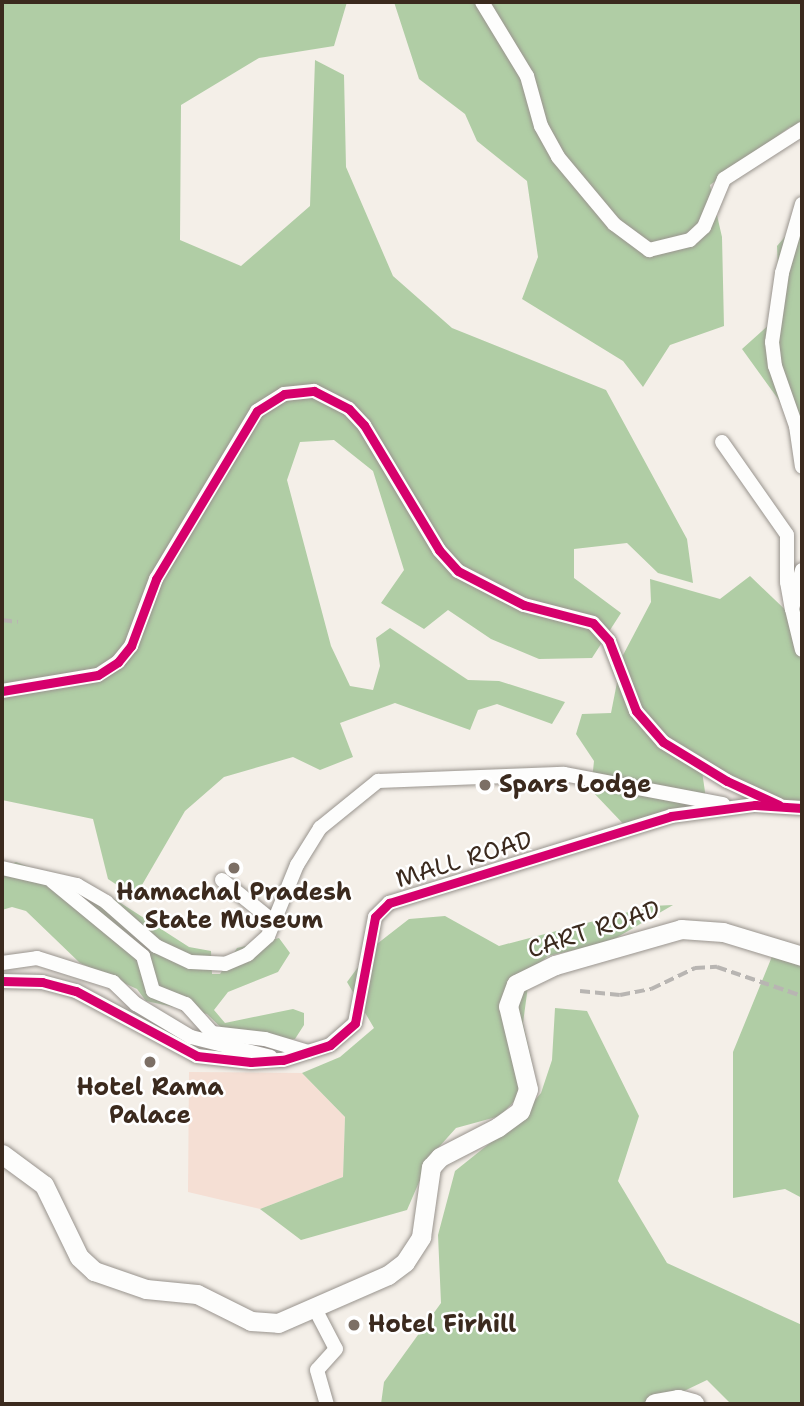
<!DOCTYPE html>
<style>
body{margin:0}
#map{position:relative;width:804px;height:1406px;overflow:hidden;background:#f4efe8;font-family:"Shantell Sans",sans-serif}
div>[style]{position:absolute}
.built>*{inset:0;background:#f5dfd4}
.forest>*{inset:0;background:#b0cda5}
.roads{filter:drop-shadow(0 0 2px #99948e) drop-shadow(0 0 2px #99948e)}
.minor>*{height:14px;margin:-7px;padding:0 7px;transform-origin:7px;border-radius:7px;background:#fdfdfc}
.major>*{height:19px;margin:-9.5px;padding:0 9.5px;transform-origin:9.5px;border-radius:9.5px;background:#fdfdfc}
.highway>*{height:21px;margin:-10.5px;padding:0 10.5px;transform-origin:10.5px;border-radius:10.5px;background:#fdfdfc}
.rail>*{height:3.5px;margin-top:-1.75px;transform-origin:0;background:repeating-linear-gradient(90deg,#b8b5b2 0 10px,transparent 0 15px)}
.cycleway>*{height:9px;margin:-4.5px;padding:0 4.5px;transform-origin:4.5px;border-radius:4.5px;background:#d6006c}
.dots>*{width:19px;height:19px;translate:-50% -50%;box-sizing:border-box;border:4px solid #fff;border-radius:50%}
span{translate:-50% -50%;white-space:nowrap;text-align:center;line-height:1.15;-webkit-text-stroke:5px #fff;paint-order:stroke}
.poi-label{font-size:24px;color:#3b2a1e;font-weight:700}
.left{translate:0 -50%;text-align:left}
.street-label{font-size:24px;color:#3b2a1e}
.frame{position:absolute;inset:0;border:4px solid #3b2a1e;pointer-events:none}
</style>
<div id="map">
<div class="built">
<div style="clip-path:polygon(189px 1072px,302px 1073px,345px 1117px,343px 1177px,260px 1209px,188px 1192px)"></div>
</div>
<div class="forest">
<div style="clip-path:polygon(2px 2px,347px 2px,334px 46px,259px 58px,181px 105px,180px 240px,241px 266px,310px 206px,315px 60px,344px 75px,346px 167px,393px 276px,452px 328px,606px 390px,687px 539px,693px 583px,658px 573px,627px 543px,574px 549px,574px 578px,621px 613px,592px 658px,539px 659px,491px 639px,448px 610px,424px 629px,381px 603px,404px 570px,373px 471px,334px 440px,300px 442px,287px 480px,331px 646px,350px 686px,373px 690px,380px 666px,376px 638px,390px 628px,468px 680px,499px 681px,565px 702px,552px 724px,497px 704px,478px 710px,470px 730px,395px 703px,340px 723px,353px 757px,320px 770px,293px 757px,224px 777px,185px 811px,135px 897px,108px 879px,93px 819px,2px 800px)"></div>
<div style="clip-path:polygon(394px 2px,802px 2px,802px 128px,790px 127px,710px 185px,722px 237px,724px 326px,670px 345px,643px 387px,623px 361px,522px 299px,538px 257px,527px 181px,477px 141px,465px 114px,419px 79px)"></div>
<div style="clip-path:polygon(802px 217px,802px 432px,742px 349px,780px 315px,777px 246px)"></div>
<div style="clip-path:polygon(750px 576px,796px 620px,802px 600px,802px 810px,701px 764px,706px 799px,683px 818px,631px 832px,591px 790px,594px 761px,576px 734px,582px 714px,611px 713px,622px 657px,651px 602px,650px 579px,720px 599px)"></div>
<div style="clip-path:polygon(16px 862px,116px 900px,189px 947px,211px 951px,212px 974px,220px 974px,237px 948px,279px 938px,290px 953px,278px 972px,228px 992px,214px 1010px,225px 1023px,293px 1009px,304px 1013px,304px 1025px,295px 1039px,237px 1043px,207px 1014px,146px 1001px,137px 989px,80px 963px,26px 911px,12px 907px,2px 910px,2px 868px)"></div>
<div style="clip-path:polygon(673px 905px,609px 942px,548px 956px,530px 971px,523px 1023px,532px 1063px,525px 1090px,500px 1116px,456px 1128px,430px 1157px,407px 1210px,301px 1240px,260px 1209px,343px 1177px,345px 1117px,302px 1073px,340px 1057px,374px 1028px,347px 982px,373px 947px,409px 919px,445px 916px,499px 946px,651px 906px)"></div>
<div style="clip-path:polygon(773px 954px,802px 962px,802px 1198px,785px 1189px,733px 1198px,733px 1052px)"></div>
<div style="clip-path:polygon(555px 1008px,587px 1011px,639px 1116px,618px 1181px,667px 1263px,802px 1325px,802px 1404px,731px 1404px,707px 1380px,657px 1404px,381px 1404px,384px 1382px,441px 1303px,438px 1235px,455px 1171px,515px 1123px,541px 1093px,552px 1060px)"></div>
</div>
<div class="roads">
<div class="minor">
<div style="left:482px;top:2px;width:87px;rotate:58.7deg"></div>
<div style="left:527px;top:76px;width:52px;rotate:74.4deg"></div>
<div style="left:541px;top:126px;width:35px;rotate:61deg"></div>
<div style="left:558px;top:157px;width:87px;rotate:50.1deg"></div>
<div style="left:614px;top:224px;width:44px;rotate:36.6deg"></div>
<div style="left:649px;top:250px;width:42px;rotate:-13.7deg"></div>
<div style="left:690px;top:240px;width:19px;rotate:-43deg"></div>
<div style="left:704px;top:227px;width:52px;rotate:-67.4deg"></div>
<div style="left:724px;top:179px;width:93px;rotate:-32.7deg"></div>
<div style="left:802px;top:204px;width:72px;rotate:106.2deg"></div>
<div style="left:782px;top:273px;width:70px;rotate:98.2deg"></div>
<div style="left:772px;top:342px;width:24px;rotate:83deg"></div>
<div style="left:775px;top:366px;width:64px;rotate:70.7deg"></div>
<div style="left:796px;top:426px;width:41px;rotate:81.7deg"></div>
<div style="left:722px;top:442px;width:113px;rotate:55deg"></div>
<div style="left:787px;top:535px;width:47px;rotate:90deg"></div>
<div style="left:787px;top:582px;width:27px;rotate:80deg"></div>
<div style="left:802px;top:570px;width:40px;rotate:104.4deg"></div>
<div style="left:792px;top:609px;width:42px;rotate:76.3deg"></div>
<div style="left:2px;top:691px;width:97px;rotate:-9.5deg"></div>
<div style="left:98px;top:675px;width:24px;rotate:-33deg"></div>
<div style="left:118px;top:662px;width:21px;rotate:-51deg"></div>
<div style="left:131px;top:646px;width:72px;rotate:-69.5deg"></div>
<div style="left:156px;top:579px;width:196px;rotate:-59deg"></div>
<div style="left:257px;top:411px;width:32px;rotate:-32deg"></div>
<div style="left:284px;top:394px;width:30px;rotate:-6deg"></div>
<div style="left:314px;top:391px;width:39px;rotate:27deg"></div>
<div style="left:349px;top:409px;width:22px;rotate:47deg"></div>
<div style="left:364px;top:425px;width:146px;rotate:59deg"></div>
<div style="left:439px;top:550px;width:28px;rotate:48deg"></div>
<div style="left:458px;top:571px;width:74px;rotate:27.3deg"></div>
<div style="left:524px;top:605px;width:71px;rotate:14.6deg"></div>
<div style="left:593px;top:623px;width:24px;rotate:48deg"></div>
<div style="left:609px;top:641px;width:75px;rotate:68.9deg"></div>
<div style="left:636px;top:711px;width:41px;rotate:48.9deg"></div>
<div style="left:663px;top:742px;width:75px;rotate:31.4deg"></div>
<div style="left:727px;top:781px;width:57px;rotate:24.8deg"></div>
<div style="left:2px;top:868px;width:77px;rotate:12.8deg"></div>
<div style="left:77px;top:885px;width:34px;rotate:30deg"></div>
<div style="left:106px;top:902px;width:67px;rotate:41.3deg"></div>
<div style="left:156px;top:946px;width:38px;rotate:25deg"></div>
<div style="left:191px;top:962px;width:34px;rotate:3deg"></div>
<div style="left:225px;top:964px;width:25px;rotate:-23deg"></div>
<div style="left:248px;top:954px;width:27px;rotate:-42deg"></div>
<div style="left:268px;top:936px;width:77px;rotate:-67.8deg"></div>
<div style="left:297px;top:865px;width:44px;rotate:-58.1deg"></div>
<div style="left:320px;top:828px;width:75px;rotate:-39deg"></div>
<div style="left:378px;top:781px;width:186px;rotate:-2.2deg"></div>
<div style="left:564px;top:774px;width:162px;rotate:10.7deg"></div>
<div style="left:222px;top:880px;width:67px;rotate:38.9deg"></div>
<div style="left:52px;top:881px;width:118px;rotate:39.5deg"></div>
<div style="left:143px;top:956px;width:36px;rotate:74deg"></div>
<div style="left:153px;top:991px;width:35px;rotate:22deg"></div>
<div style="left:186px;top:1004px;width:39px;rotate:48deg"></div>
<div style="left:212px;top:1033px;width:53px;rotate:6.5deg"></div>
<div style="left:265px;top:1039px;width:45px;rotate:16.8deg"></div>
<div style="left:2px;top:963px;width:35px;rotate:-8deg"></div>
<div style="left:37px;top:958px;width:80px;rotate:17.5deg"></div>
<div style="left:113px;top:982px;width:32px;rotate:44deg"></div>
<div style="left:136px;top:1004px;width:64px;rotate:31deg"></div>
<div style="left:191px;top:1037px;width:82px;rotate:14deg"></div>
<div style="left:2px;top:981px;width:40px;rotate:1.4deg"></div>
<div style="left:42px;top:982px;width:35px;rotate:15deg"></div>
<div style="left:76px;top:991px;width:137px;rotate:28.2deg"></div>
<div style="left:197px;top:1056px;width:54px;rotate:6.3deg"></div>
<div style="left:251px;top:1062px;width:32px;rotate:-4deg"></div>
<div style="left:283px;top:1060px;width:49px;rotate:-17.7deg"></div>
<div style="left:330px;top:1045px;width:33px;rotate:-41deg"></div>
<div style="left:355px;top:1023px;width:108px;rotate:-79.3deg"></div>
<div style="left:375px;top:917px;width:20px;rotate:-45deg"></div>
<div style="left:389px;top:903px;width:295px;rotate:-17.1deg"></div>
<div style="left:671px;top:816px;width:85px;rotate:-7.5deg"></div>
<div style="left:755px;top:805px;width:47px;rotate:3.7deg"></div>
<div style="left:314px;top:1307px;width:47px;rotate:62.4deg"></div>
<div style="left:336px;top:1349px;width:28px;rotate:132deg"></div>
<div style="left:317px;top:1370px;width:35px;rotate:74deg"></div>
</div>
<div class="major">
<div style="left:2px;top:1154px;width:52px;rotate:36.4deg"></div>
<div style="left:44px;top:1185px;width:80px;rotate:64.1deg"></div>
<div style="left:79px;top:1257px;width:21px;rotate:43deg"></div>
<div style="left:94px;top:1271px;width:55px;rotate:19.1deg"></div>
<div style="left:146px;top:1289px;width:51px;rotate:5.6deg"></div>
<div style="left:197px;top:1294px;width:60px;rotate:26.6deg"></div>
<div style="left:251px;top:1321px;width:27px;rotate:4deg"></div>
<div style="left:278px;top:1323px;width:120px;rotate:-23.6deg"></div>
<div style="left:388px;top:1275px;width:21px;rotate:-37deg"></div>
<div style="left:405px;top:1262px;width:30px;rotate:-57deg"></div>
<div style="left:421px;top:1237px;width:71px;rotate:-81.9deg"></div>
<div style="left:431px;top:1167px;width:13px;rotate:-48deg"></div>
<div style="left:440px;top:1157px;width:65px;rotate:-27.3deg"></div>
<div style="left:498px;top:1127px;width:27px;rotate:-36deg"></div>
<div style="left:520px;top:1111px;width:23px;rotate:-70deg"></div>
<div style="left:528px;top:1089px;width:85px;rotate:-103.5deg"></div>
<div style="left:508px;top:1006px;width:23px;rotate:-70deg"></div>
<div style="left:516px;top:984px;width:43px;rotate:-26deg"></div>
<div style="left:555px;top:965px;width:131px;rotate:-15.9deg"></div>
<div style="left:681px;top:929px;width:42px;rotate:4.1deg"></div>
<div style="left:723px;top:932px;width:83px;rotate:16.9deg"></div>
</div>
<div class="highway">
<div style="left:655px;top:1404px;width:23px;rotate:-10deg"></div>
<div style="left:678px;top:1400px;width:16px;rotate:15deg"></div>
</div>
</div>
<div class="rail">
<div style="left:2px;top:620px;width:16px;rotate:7deg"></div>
<div style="left:580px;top:991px;width:40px;rotate:5.7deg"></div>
<div style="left:620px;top:995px;width:32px;rotate:-11deg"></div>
<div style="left:651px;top:989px;width:49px;rotate:-25.5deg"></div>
<div style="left:695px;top:968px;width:22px;rotate:-3deg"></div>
<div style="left:717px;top:967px;width:90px;rotate:18.8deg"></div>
</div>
<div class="cycleway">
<div style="left:2px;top:691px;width:97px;rotate:-9.5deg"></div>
<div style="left:98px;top:675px;width:24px;rotate:-33deg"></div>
<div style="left:118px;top:662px;width:21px;rotate:-51deg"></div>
<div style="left:131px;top:646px;width:72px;rotate:-69.5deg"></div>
<div style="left:156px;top:579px;width:196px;rotate:-59deg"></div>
<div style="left:257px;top:411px;width:32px;rotate:-32deg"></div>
<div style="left:284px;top:394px;width:30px;rotate:-6deg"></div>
<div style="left:314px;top:391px;width:39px;rotate:27deg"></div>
<div style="left:349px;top:409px;width:22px;rotate:47deg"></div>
<div style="left:364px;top:425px;width:146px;rotate:59deg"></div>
<div style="left:439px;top:550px;width:28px;rotate:48deg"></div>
<div style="left:458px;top:571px;width:74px;rotate:27.3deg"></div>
<div style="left:524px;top:605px;width:71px;rotate:14.6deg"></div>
<div style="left:593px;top:623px;width:24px;rotate:48deg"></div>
<div style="left:609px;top:641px;width:75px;rotate:68.9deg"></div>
<div style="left:636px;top:711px;width:41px;rotate:48.9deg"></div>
<div style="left:663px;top:742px;width:75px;rotate:31.4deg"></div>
<div style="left:727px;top:781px;width:57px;rotate:24.8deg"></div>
<div style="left:2px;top:981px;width:40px;rotate:1.4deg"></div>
<div style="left:42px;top:982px;width:35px;rotate:15deg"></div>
<div style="left:76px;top:991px;width:137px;rotate:28.2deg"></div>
<div style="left:197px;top:1056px;width:54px;rotate:6.3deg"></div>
<div style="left:251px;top:1062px;width:32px;rotate:-4deg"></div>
<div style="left:283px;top:1060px;width:49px;rotate:-17.7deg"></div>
<div style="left:330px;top:1045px;width:33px;rotate:-41deg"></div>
<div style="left:355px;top:1023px;width:108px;rotate:-79.3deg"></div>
<div style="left:375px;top:917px;width:20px;rotate:-45deg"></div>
<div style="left:389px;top:903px;width:295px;rotate:-17.1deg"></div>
<div style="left:671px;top:816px;width:85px;rotate:-7.5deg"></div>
<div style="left:755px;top:805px;width:47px;rotate:3.7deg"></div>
</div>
<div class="dots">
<div style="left:485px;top:785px;background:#7c6f65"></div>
<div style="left:234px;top:868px;background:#7c6f65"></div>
<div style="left:150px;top:1062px;background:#7c6f65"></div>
<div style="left:354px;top:1325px;background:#7c6f65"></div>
</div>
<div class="poi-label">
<span class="left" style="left:499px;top:785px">Spars Lodge</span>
<span style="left:234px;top:907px">Hamachal Pradesh<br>State Museum</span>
<span style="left:150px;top:1102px">Hotel Rama<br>Palace</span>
<span class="left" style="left:368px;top:1325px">Hotel Firhill</span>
</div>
<div class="street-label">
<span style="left:464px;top:860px;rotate:-17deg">MALL ROAD</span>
<span style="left:594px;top:930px;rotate:-18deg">CART ROAD</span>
</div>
<div class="frame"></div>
</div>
